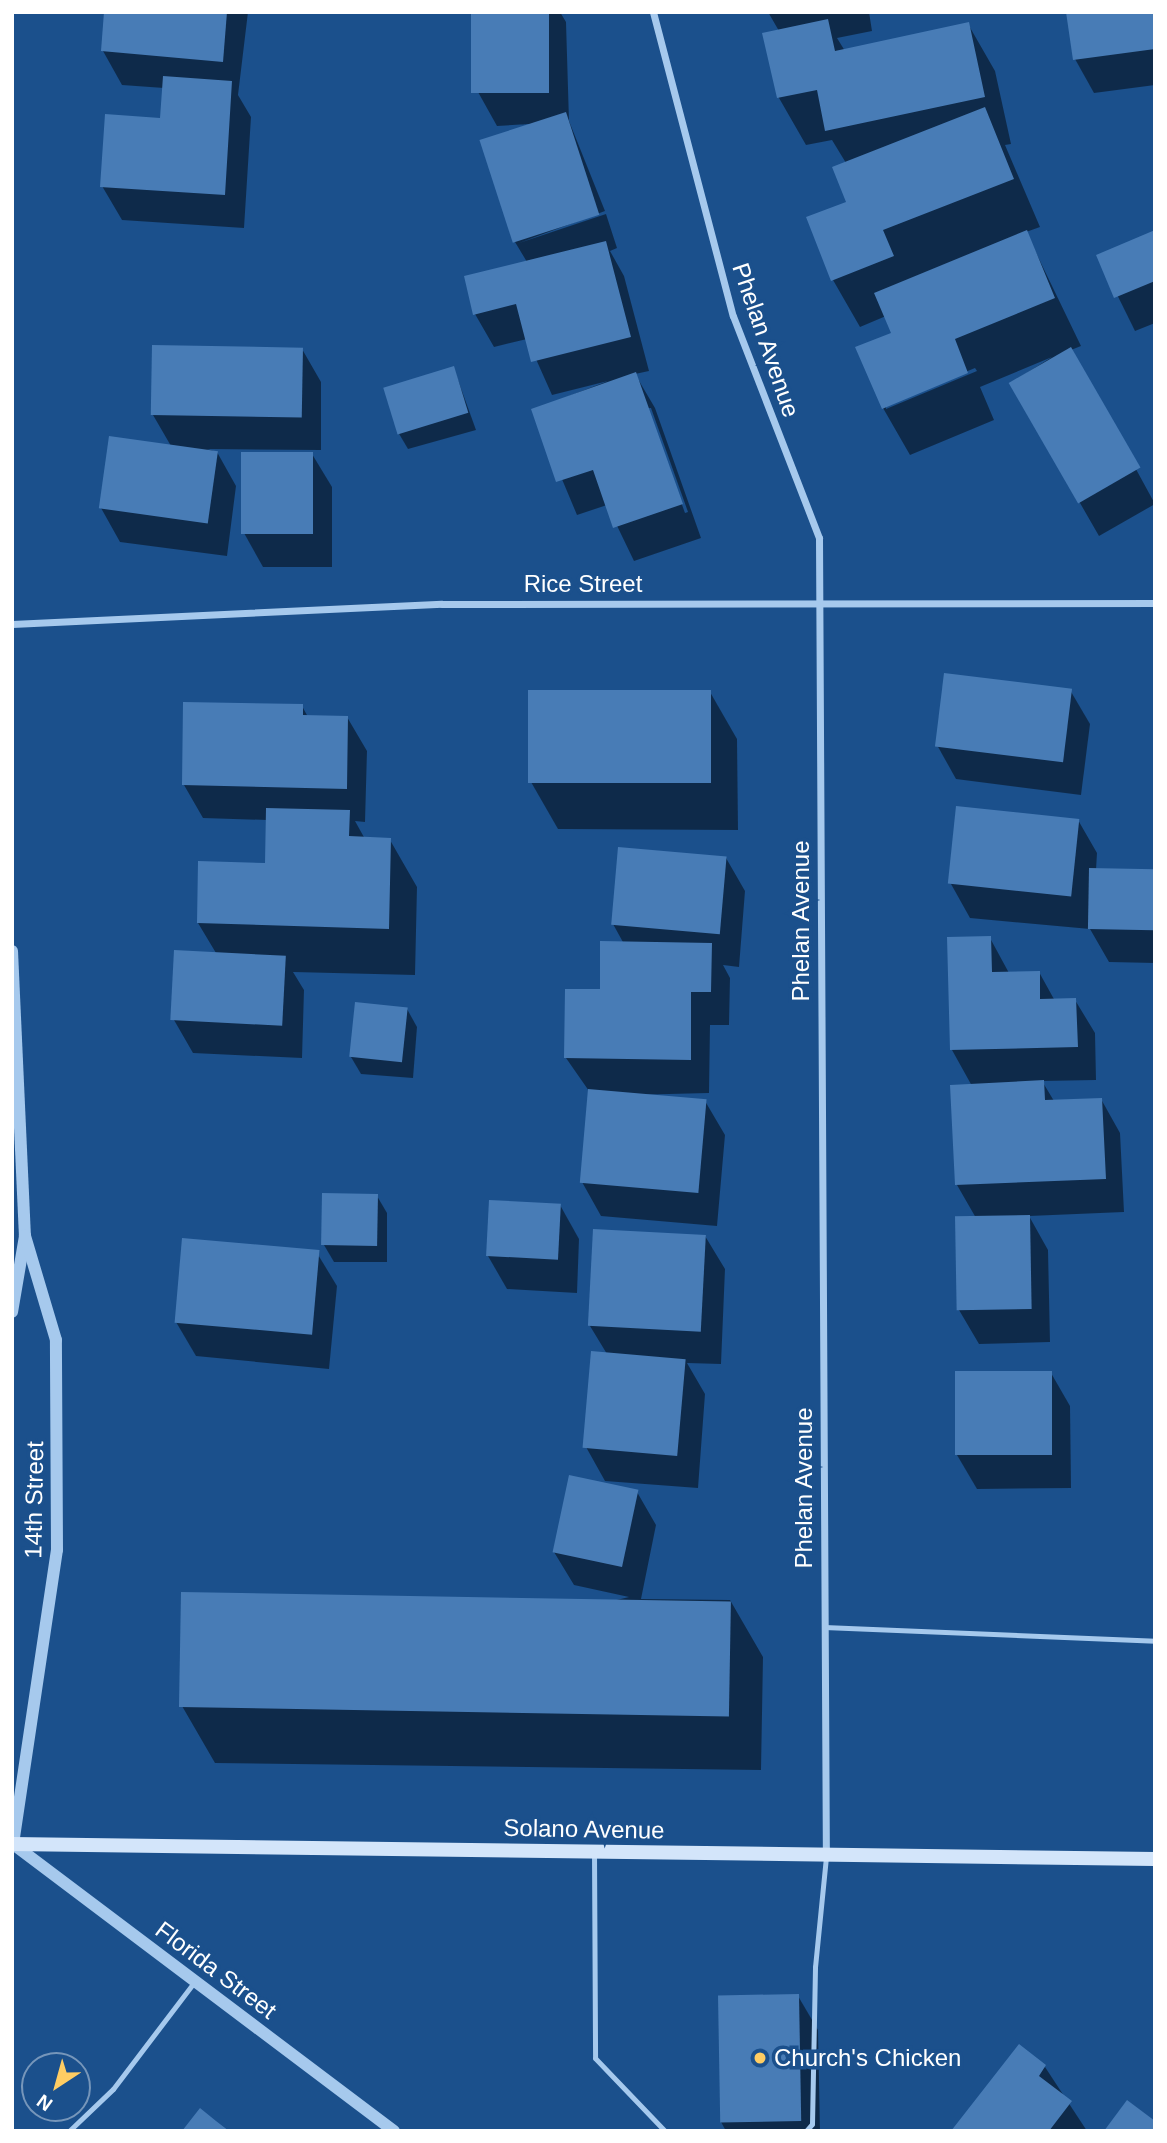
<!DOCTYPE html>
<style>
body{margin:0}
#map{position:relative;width:1167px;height:2143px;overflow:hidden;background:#1b508c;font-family:Helvetica,sans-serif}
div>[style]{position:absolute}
.shadow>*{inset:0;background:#0007}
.building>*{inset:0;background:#487cb6;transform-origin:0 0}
.service>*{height:5px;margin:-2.5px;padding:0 2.5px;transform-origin:2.5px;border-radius:2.5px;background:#a6c9ed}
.minor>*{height:7px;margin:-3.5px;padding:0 3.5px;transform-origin:3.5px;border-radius:3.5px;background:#a6c9ed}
.tertiary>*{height:12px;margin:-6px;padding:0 6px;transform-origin:6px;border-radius:6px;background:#a6c9ed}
.secondary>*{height:14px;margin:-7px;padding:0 7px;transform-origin:7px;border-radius:7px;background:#d3e5fa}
.dots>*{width:19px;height:19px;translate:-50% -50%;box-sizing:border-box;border:4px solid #1b508c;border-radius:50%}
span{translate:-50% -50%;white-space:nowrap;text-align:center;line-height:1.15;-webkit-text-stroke:7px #1b508c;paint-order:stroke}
.street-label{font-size:24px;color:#fff}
.poi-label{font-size:24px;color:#fff}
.left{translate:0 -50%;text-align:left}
.frame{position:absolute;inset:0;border:14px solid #fff;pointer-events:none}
.north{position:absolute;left:21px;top:2052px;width:70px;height:70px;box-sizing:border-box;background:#1b508c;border:2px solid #7696ba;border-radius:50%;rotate:216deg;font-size:19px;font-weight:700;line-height:28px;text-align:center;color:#fff}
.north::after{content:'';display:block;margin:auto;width:24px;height:32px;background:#ffcd63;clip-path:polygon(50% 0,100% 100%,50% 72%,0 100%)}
</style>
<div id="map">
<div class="shadow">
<div style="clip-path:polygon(106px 12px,248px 12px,238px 95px,251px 117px,244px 228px,122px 220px,102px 186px,161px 120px,164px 88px,122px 85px,103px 51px)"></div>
<div style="clip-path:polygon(evenodd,473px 12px,560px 12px,566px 22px,569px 121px,605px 211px,519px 243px,606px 214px,617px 248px,610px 251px,624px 276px,649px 371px,635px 374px,655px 408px,701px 538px,634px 561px,607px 505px,577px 515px,533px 410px,608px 381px,552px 395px,527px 339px,494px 347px,475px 314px,527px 262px,515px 242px,529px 124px,497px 126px,478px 92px,473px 12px,647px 408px,651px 408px,688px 512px,685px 513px,647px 408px)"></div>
<div style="clip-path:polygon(evenodd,768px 12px,869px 12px,872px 31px,837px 38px,845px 51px,968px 24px,995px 71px,1011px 144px,1005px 145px,1040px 227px,1026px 232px,1081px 346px,1071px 350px,1155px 504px,1099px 536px,1011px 383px,1052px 357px,980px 387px,994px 420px,910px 455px,883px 408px,893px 333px,886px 316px,860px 327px,833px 280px,848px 203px,846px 163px,832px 140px,806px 145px,779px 98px,764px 34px,779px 31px,768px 12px,975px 368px,977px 371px,886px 409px,886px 405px,975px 368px)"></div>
<div style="clip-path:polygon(1155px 12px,1155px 85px,1094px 93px,1075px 59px)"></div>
<div style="clip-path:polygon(1155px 232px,1155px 323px,1135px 331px,1098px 256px)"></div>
<div style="clip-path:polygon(302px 349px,321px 382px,321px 450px,207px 449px,217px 452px,236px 486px,227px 556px,120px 542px,101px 508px,171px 446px,153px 415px)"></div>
<div style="clip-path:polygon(454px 369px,476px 430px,408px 449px,398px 432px)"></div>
<div style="clip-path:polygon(312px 454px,332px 487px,332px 567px,263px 567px,244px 533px)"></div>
<div style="clip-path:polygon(1070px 690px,1090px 724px,1081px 795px,956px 779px,937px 745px)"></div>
<div style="clip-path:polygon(710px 692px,737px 739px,738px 830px,558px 829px,531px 782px)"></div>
<div style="clip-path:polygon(302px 706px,308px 717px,347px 717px,367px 751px,365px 822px,355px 821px,365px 839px,390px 840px,417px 887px,415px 975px,293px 972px,304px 990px,302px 1058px,193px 1053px,174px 1020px,216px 953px,198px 923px,266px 865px,267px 820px,203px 818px,184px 785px)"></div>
<div style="clip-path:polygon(1078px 820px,1097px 853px,1096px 870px,1155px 871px,1155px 963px,1109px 962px,1090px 929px,970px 918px,951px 884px)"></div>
<div style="clip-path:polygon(726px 858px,745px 891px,739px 967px,723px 965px,730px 978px,729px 1025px,710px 1025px,709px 1093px,629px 1095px,705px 1101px,725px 1135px,717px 1226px,601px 1216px,582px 1182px,589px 1091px,566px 1058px,624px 944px,613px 924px)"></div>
<div style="clip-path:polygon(990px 938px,1009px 973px,1039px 972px,1055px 1001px,1075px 1000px,1095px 1033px,1096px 1080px,1042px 1081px,1054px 1101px,1101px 1099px,1120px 1133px,1124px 1212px,1029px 1216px,1048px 1250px,1050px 1342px,979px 1344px,959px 1310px,976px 1218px,957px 1185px,972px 1086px,952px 1050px)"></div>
<div style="clip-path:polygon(407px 1009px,417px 1027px,413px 1078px,361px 1074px,351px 1057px)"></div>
<div style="clip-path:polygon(377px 1196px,387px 1213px,387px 1262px,334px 1262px,324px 1245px)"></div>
<div style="clip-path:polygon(560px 1205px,579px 1239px,577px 1293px,507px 1289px,488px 1256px)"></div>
<div style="clip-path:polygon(705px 1236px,725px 1269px,721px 1364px,687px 1363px,705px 1394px,698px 1488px,605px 1481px,586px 1447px,607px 1354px,590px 1326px)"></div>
<div style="clip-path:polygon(317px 1253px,337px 1286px,329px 1369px,196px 1356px,176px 1322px)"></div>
<div style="clip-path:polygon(1051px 1373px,1070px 1406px,1071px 1488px,977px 1489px,957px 1455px)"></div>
<div style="clip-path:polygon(637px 1492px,656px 1525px,641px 1599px,730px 1600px,763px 1657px,761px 1770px,215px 1763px,182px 1706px,629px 1597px,574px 1585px,554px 1552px)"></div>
<div style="clip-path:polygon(798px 1996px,818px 2030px,820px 2131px,726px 2131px,721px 2122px)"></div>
<div style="clip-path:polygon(1045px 2067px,1087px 2131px,953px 2131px)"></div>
</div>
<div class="building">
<div style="clip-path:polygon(104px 12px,227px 12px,223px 62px,101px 51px)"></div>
<div style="left:471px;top:12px;width:78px;height:81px"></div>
<div style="clip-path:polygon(1066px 12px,1155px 12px,1155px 49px,1073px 60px)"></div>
<div style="clip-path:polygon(828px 19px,835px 51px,969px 22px,985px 97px,825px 131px,817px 90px,777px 98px,762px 33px)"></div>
<div style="clip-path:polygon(163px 76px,232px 81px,225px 195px,100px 187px,105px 114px,160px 118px)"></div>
<div style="clip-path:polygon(985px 107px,1014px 179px,883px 230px,894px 256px,831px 281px,806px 217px,846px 202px,832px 167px)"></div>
<div style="left:566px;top:112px;width:108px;height:91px;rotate:72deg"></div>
<div style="clip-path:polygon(1027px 230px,1055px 298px,955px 339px,968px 373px,882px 409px,855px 347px,891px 333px,874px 293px)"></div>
<div style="clip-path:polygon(1155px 230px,1155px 281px,1114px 298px,1096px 255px)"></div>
<div style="clip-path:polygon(606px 241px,631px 337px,531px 362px,516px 304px,473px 315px,464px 276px)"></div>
<div style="left:152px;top:345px;width:151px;height:70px;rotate:1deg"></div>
<div style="left:1071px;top:347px;width:139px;height:72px;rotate:60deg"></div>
<div style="left:454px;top:366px;width:49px;height:74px;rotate:73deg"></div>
<div style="clip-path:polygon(636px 372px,683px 504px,613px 528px,593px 470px,556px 482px,531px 409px)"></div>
<div style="left:109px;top:436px;width:110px;height:73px;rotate:8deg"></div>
<div style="left:241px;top:452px;width:72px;height:82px"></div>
<div style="left:944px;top:673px;width:129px;height:74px;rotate:7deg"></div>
<div style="left:711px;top:690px;width:93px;height:183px;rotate:90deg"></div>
<div style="clip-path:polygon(183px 702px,303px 704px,303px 715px,348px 716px,347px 789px,182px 785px)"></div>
<div style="left:956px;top:806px;width:124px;height:78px;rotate:6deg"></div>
<div style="clip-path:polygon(266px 808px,350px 810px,349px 836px,391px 838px,389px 929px,197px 923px,198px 861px,265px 863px)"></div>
<div style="left:618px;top:847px;width:109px;height:78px;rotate:5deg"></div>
<div style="left:1089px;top:868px;width:66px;height:61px;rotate:1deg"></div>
<div style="clip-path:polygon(991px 936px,992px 972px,1040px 971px,1040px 999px,1076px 998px,1078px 1047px,950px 1050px,947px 937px)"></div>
<div style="clip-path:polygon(600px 941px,712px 943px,711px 992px,691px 992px,691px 1060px,564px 1058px,565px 989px,600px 989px)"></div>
<div style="left:174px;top:950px;width:112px;height:70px;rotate:3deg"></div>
<div style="left:355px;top:1002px;width:53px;height:55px;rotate:6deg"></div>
<div style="clip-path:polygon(1044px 1080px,1045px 1100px,1102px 1098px,1106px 1179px,955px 1185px,950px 1085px)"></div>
<div style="left:588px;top:1089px;width:119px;height:94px;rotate:5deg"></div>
<div style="left:322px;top:1193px;width:56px;height:52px;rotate:1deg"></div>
<div style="left:489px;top:1200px;width:72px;height:56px;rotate:3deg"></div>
<div style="left:1030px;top:1215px;width:94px;height:75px;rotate:89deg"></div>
<div style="left:593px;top:1229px;width:113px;height:97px;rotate:3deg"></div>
<div style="left:182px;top:1238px;width:138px;height:85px;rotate:5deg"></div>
<div style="left:591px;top:1351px;width:95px;height:97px;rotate:5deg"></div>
<div style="left:1052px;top:1371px;width:84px;height:97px;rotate:90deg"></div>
<div style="left:569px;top:1475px;width:71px;height:79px;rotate:12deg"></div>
<div style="left:181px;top:1592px;width:550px;height:115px;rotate:1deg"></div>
<div style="left:799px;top:1994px;width:127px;height:81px;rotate:89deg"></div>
<div style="clip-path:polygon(1019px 2044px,1046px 2065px,1039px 2076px,1072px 2101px,1049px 2131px,951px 2131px)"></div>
<div style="clip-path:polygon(1127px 2100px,1155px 2121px,1155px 2131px,1104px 2131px)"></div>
<div style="clip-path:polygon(200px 2108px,216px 2121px,229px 2131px,182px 2131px)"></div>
</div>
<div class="service">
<div style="left:824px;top:1627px;width:331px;rotate:2.4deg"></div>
<div style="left:594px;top:1852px;width:206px;rotate:89.7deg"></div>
<div style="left:595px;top:2058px;width:101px;rotate:46.2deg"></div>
<div style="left:69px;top:2131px;width:61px;rotate:-43.7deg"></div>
<div style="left:113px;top:2089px;width:136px;rotate:-52.8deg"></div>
<div style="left:806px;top:2131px;width:9px;rotate:-49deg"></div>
<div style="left:812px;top:2124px;width:157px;rotate:-88.9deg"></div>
<div style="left:815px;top:1967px;width:111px;rotate:-84.3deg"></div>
</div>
<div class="minor">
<div style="left:653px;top:12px;width:314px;rotate:75.3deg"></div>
<div style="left:733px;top:316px;width:238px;rotate:68.8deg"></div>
<div style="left:819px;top:538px;width:1319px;rotate:89.7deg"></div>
<div style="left:12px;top:624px;width:430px;rotate:-2.7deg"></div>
<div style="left:442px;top:604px;width:713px;rotate:-0.08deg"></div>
</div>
<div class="tertiary">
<div style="left:12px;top:951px;width:285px;rotate:87.4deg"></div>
<div style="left:25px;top:1236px;width:77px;rotate:99.7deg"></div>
<div style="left:13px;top:1844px;width:297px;rotate:-81.5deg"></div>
<div style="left:57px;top:1550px;width:210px;rotate:-90.3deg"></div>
<div style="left:56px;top:1340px;width:109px;rotate:-106.6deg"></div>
<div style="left:13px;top:1844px;width:477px;rotate:37deg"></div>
</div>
<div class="secondary">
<div style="left:12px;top:1844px;width:1143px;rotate:0.75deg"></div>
</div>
<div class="dots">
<div style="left:760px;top:2058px;background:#ffcd63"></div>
</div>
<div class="street-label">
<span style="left:766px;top:340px;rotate:71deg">Phelan Avenue</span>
<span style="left:583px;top:584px">Rice Street</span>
<span style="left:801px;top:921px;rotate:-90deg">Phelan Avenue</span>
<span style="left:804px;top:1488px;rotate:-90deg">Phelan Avenue</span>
<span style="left:34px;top:1500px;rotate:-89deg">14th Street</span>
<span style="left:584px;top:1829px;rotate:1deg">Solano Avenue</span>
<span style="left:216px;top:1970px;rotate:37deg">Florida Street</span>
</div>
<div class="poi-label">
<span class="left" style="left:774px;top:2058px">Church's Chicken</span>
</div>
<div class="frame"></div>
<div class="north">N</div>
</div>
